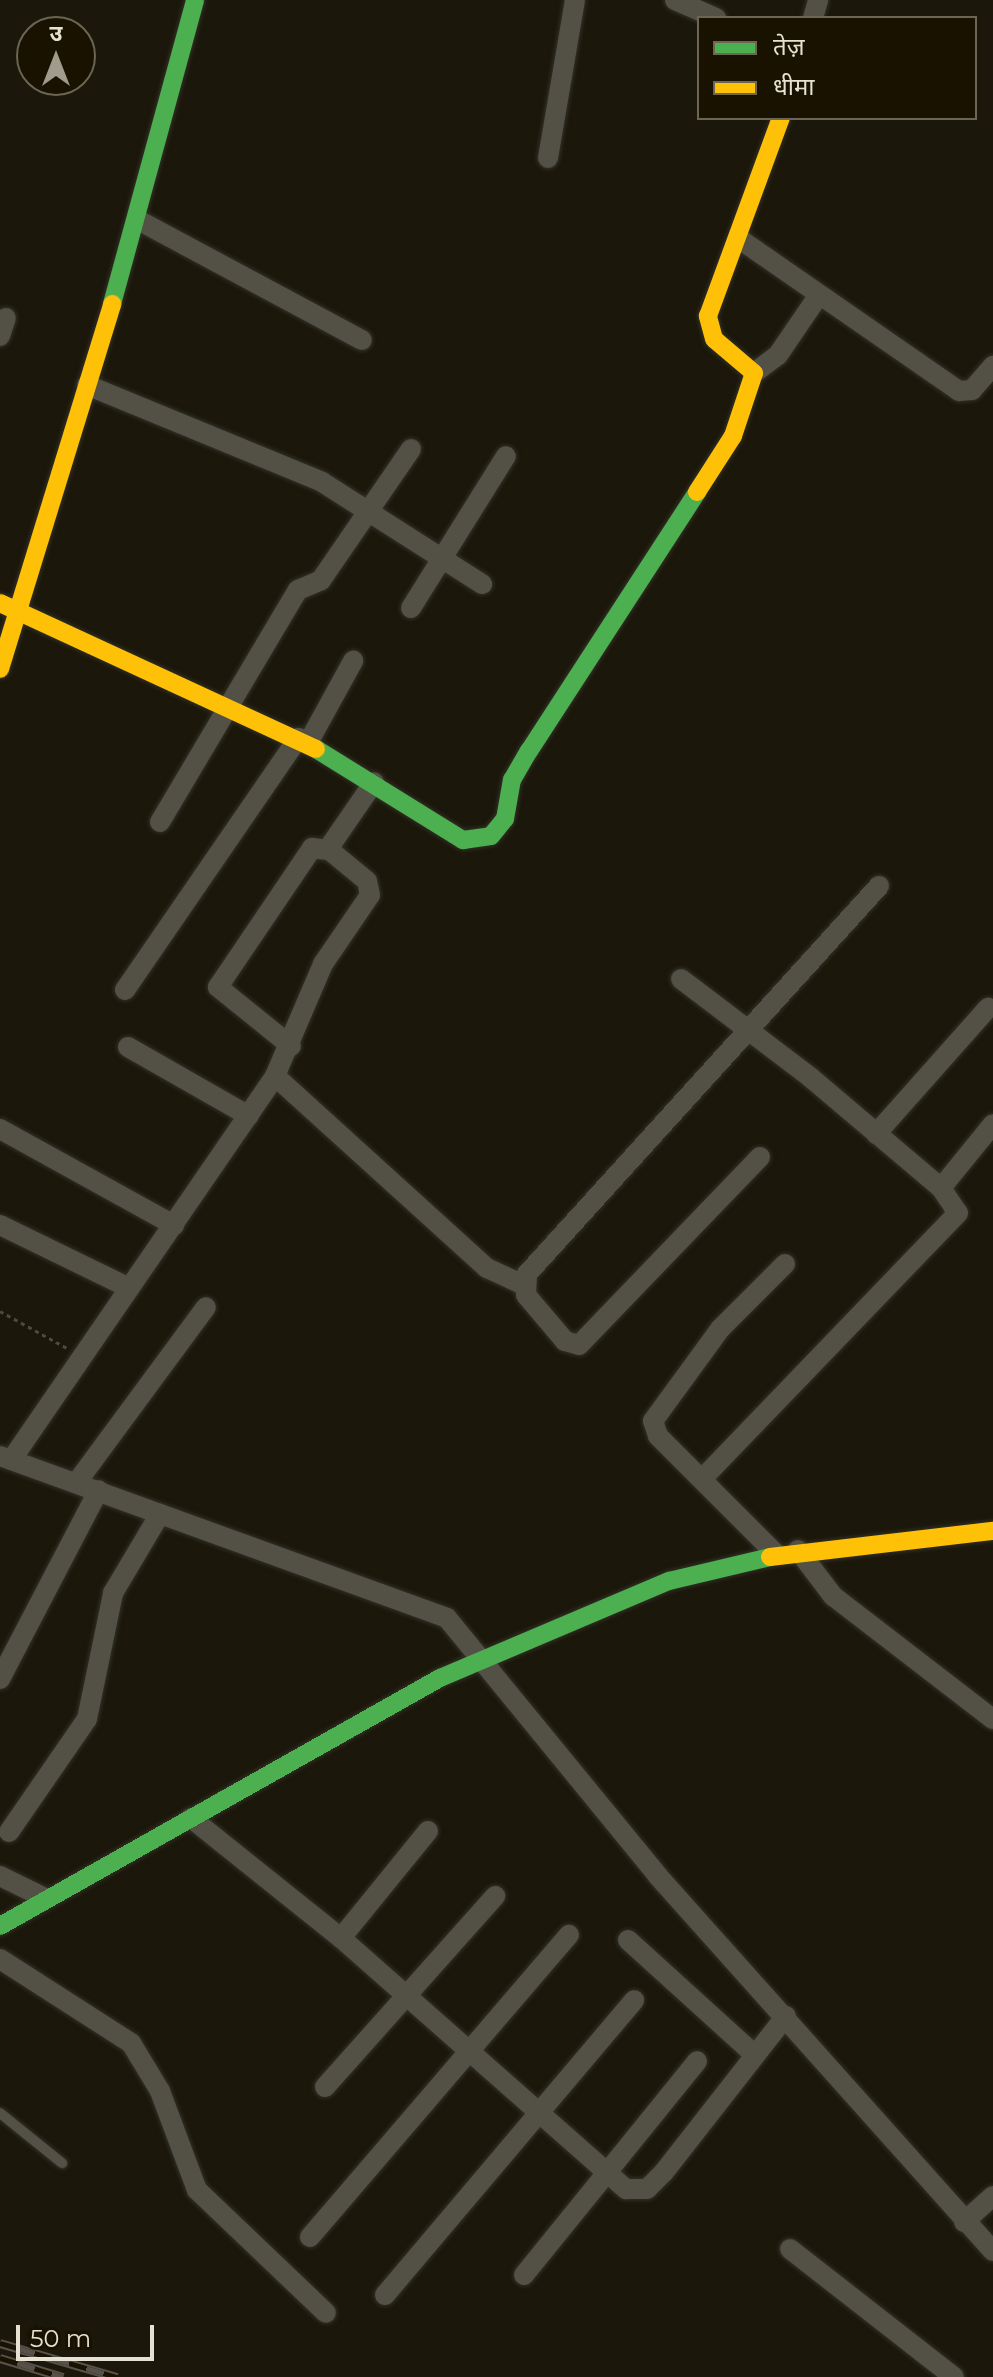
<!DOCTYPE html>
<meta charset="utf-8">
<style>
body{margin:0}
#map{position:relative;width:993px;height:2377px;overflow:hidden;background:#1b170a;font-family:Montserrat,"Noto Sans Devanagari",sans-serif}
div>[style]{position:absolute}
.path>*{height:3px;margin-top:-1.5px;transform-origin:0;background:repeating-linear-gradient(90deg,#4d4b41 0 4px,transparent 0 8px)}
.roads{filter:drop-shadow(0 0 2px #323028) drop-shadow(0 0 2px #323028)}
.lane>*{height:10px;margin:-5px;padding:0 5px;transform-origin:5px;border-radius:5px;background:#535146}
.street>*{height:20px;margin:-10px;padding:0 10px;transform-origin:10px;border-radius:10px;background:#535146}
.fast>*{height:18px;margin:-9px;padding:0 9px;transform-origin:9px;border-radius:9px;background:#4caf50}
.slow>*{height:18px;margin:-9px;padding:0 9px;transform-origin:9px;border-radius:9px;background:#ffc107}
.rail>*{height:9px;margin-top:-4.5px;transform-origin:0;background:repeating-linear-gradient(90deg,#191200 0 18px,#56524a 0 36px);box-sizing:border-box;border-block:2px solid #56524a}
span{translate:-50% -50%;white-space:nowrap;text-align:center;line-height:1.15;-webkit-text-stroke:8px #191200;paint-order:stroke}
.legend{position:absolute;left:697px;top:16px;width:280px;height:104px;box-sizing:border-box;background:#191200;border:2px solid #6b6554;margin:0;padding:10px 14px;list-style:none;font-size:24px;color:#e6e2d3}
.legend li{display:flex;align-items:center;gap:16px;height:40px}
.legend b{width:40px;border:2px solid #6b6554}
.north{position:absolute;left:16px;top:16px;width:80px;height:80px;box-sizing:border-box;background:#191200;border:2px solid #6b6554;border-radius:50%;rotate:0deg;font-size:22px;font-weight:700;line-height:32px;text-align:center;color:#e6e2d3}
.north::after{content:'';display:block;margin:auto;width:28px;height:36px;background:#9f9b8d;clip-path:polygon(50% 0,100% 100%,50% 72%,0 100%)}
.scale{position:absolute;left:16px;top:2325px;width:138px;height:36px;box-sizing:border-box;border:4px solid #e6e2d3;border-top:0;padding-left:10px;font-size:24px;line-height:28px;white-space:nowrap;color:#e6e2d3;-webkit-text-stroke:6px #191200;paint-order:stroke}
</style>
<div id="map">
<div class="path">
<div style="left:0;top:1311px;width:77px;rotate:28.9deg"></div>
</div>
<div class="roads">
<div class="lane">
<div style="left:0;top:2113px;width:80px;rotate:38.9deg"></div>
</div>
<div class="street">
<div style="left:675px;top:0;width:45px;rotate:23.7deg"></div>
<div style="left:813px;top:18px;width:19px;rotate:-74deg"></div>
<div style="left:548px;top:158px;width:160px;rotate:-80.3deg"></div>
<div style="left:138px;top:220px;width:254px;rotate:28.2deg"></div>
<div style="left:738px;top:238px;width:269px;rotate:34.7deg"></div>
<div style="left:959px;top:391px;width:13px;rotate:-4deg"></div>
<div style="left:972px;top:390px;width:32px;rotate:-49deg"></div>
<div style="left:0;top:336px;width:19px;rotate:-72deg"></div>
<div style="left:754px;top:373px;width:30px;rotate:-37deg"></div>
<div style="left:778px;top:355px;width:73px;rotate:-55.7deg"></div>
<div style="left:87px;top:385px;width:254px;rotate:22.4deg"></div>
<div style="left:322px;top:482px;width:190px;rotate:32.5deg"></div>
<div style="left:411px;top:608px;width:179px;rotate:-58deg"></div>
<div style="left:308px;top:743px;width:94px;rotate:-61.2deg"></div>
<div style="left:160px;top:822px;width:270px;rotate:-59.3deg"></div>
<div style="left:298px;top:590px;width:25px;rotate:-23deg"></div>
<div style="left:321px;top:580px;width:159px;rotate:-55.5deg"></div>
<div style="left:681px;top:979px;width:162px;rotate:37.2deg"></div>
<div style="left:810px;top:1077px;width:172px;rotate:40.3deg"></div>
<div style="left:941px;top:1188px;width:30px;rotate:56deg"></div>
<div style="left:958px;top:1213px;width:369px;rotate:133.9deg"></div>
<div style="left:125px;top:990px;width:306px;rotate:-55.5deg"></div>
<div style="left:291px;top:1046px;width:94px;rotate:-141.1deg"></div>
<div style="left:218px;top:987px;width:168px;rotate:-55.9deg"></div>
<div style="left:312px;top:848px;width:16px;rotate:7deg"></div>
<div style="left:128px;top:1047px;width:139px;rotate:29.7deg"></div>
<div style="left:275px;top:1076px;width:286px;rotate:42.2deg"></div>
<div style="left:487px;top:1268px;width:38px;rotate:25deg"></div>
<div style="left:0;top:1129px;width:199px;rotate:28.9deg"></div>
<div style="left:876px;top:1134px;width:169px;rotate:-48.4deg"></div>
<div style="left:760px;top:1157px;width:261px;rotate:133.9deg"></div>
<div style="left:579px;top:1345px;width:15px;rotate:-164deg"></div>
<div style="left:565px;top:1341px;width:60px;rotate:-130.3deg"></div>
<div style="left:526px;top:1295px;width:21px;rotate:-87deg"></div>
<div style="left:527px;top:1274px;width:524px;rotate:-47.79deg"></div>
<div style="left:941px;top:1188px;width:82px;rotate:-50.9deg"></div>
<div style="left:0;top:1225px;width:141px;rotate:26deg"></div>
<div style="left:0;top:1456px;width:475px;rotate:19.9deg"></div>
<div style="left:447px;top:1618px;width:332px;rotate:50.7deg"></div>
<div style="left:657px;top:1875px;width:504px;rotate:48.22deg"></div>
<div style="left:12px;top:1459px;width:465px;rotate:-55.5deg"></div>
<div style="left:275px;top:1076px;width:122px;rotate:-66.8deg"></div>
<div style="left:323px;top:964px;width:83px;rotate:-55.7deg"></div>
<div style="left:370px;top:895px;width:14px;rotate:-102deg"></div>
<div style="left:367px;top:881px;width:50px;rotate:-140.6deg"></div>
<div style="left:328px;top:849px;width:81px;rotate:-55.5deg"></div>
<div style="left:77px;top:1482px;width:217px;rotate:-53.6deg"></div>
<div style="left:798px;top:1550px;width:58px;rotate:52.7deg"></div>
<div style="left:833px;top:1596px;width:202px;rotate:37.6deg"></div>
<div style="left:776px;top:1554px;width:167px;rotate:-135deg"></div>
<div style="left:658px;top:1436px;width:16px;rotate:-108deg"></div>
<div style="left:653px;top:1421px;width:114px;rotate:-53.9deg"></div>
<div style="left:720px;top:1329px;width:92px;rotate:-45deg"></div>
<div style="left:0;top:1679px;width:213px;rotate:-62.4deg"></div>
<div style="left:191px;top:1818px;width:192px;rotate:38.7deg"></div>
<div style="left:341px;top:1938px;width:380px;rotate:41.4deg"></div>
<div style="left:626px;top:2189px;width:21px"></div>
<div style="left:647px;top:2189px;width:24px;rotate:-45deg"></div>
<div style="left:664px;top:2172px;width:198px;rotate:-52deg"></div>
<div style="left:9px;top:1832px;width:137px;rotate:-55.4deg"></div>
<div style="left:87px;top:1719px;width:129px;rotate:-78.3deg"></div>
<div style="left:113px;top:1593px;width:92px;rotate:-59.3deg"></div>
<div style="left:0;top:1876px;width:50px;rotate:26.1deg"></div>
<div style="left:341px;top:1938px;width:138px;rotate:-50.9deg"></div>
<div style="left:628px;top:1940px;width:171px;rotate:42.2deg"></div>
<div style="left:0;top:1959px;width:156px;rotate:32.7deg"></div>
<div style="left:131px;top:2043px;width:56px;rotate:58.9deg"></div>
<div style="left:160px;top:2091px;width:106px;rotate:69.5deg"></div>
<div style="left:197px;top:2190px;width:178px;rotate:43.6deg"></div>
<div style="left:325px;top:2087px;width:256px;rotate:-48.3deg"></div>
<div style="left:964px;top:2222px;width:39px;rotate:-42deg"></div>
<div style="left:310px;top:2237px;width:398px;rotate:-49.4deg"></div>
<div style="left:790px;top:2249px;width:208px;rotate:38deg"></div>
<div style="left:524px;top:2275px;width:275px;rotate:-51deg"></div>
<div style="left:385px;top:2295px;width:386px;rotate:-49.8deg"></div>
</div>
<div class="fast">
<div style="left:112px;top:304px;width:315px;rotate:-74.7deg"></div>
<div style="left:316px;top:749px;width:173px;rotate:31.8deg"></div>
<div style="left:463px;top:840px;width:28px;rotate:-8deg"></div>
<div style="left:491px;top:836px;width:22px;rotate:-51deg"></div>
<div style="left:505px;top:819px;width:40px;rotate:-80deg"></div>
<div style="left:512px;top:780px;width:34px;rotate:-60deg"></div>
<div style="left:529px;top:751px;width:309px;rotate:-57deg"></div>
<div style="left:0;top:1926px;width:505px;rotate:-29.41deg"></div>
<div style="left:440px;top:1678px;width:249px;rotate:-23deg"></div>
<div style="left:669px;top:1581px;width:104px;rotate:-13.4deg"></div>
</div>
<div class="slow">
<div style="left:697px;top:492px;width:67px;rotate:-57.3deg"></div>
<div style="left:733px;top:436px;width:66px;rotate:-71.6deg"></div>
<div style="left:754px;top:373px;width:52px;rotate:-139.6deg"></div>
<div style="left:714px;top:339px;width:24px;rotate:-105deg"></div>
<div style="left:708px;top:316px;width:211px;rotate:-69.8deg"></div>
<div style="left:0;top:603px;width:348px;rotate:24.8deg"></div>
<div style="left:0;top:669px;width:382px;rotate:-72.9deg"></div>
<div style="left:770px;top:1557px;width:225px;rotate:-6.7deg"></div>
</div>
</div>
<div class="rail">
<div style="left:0;top:2343px;width:122px;rotate:16.2deg"></div>
<div style="left:0;top:2358px;width:66px;rotate:16.8deg"></div>
</div>
<ul class="legend">
<li><b style="height:10px;background:#4caf50"></b>तेज़</li>
<li><b style="height:10px;background:#ffc107"></b>धीमा</li>
</ul>
<div class="north">उ</div>
<div class="scale">50 m</div>
</div>
